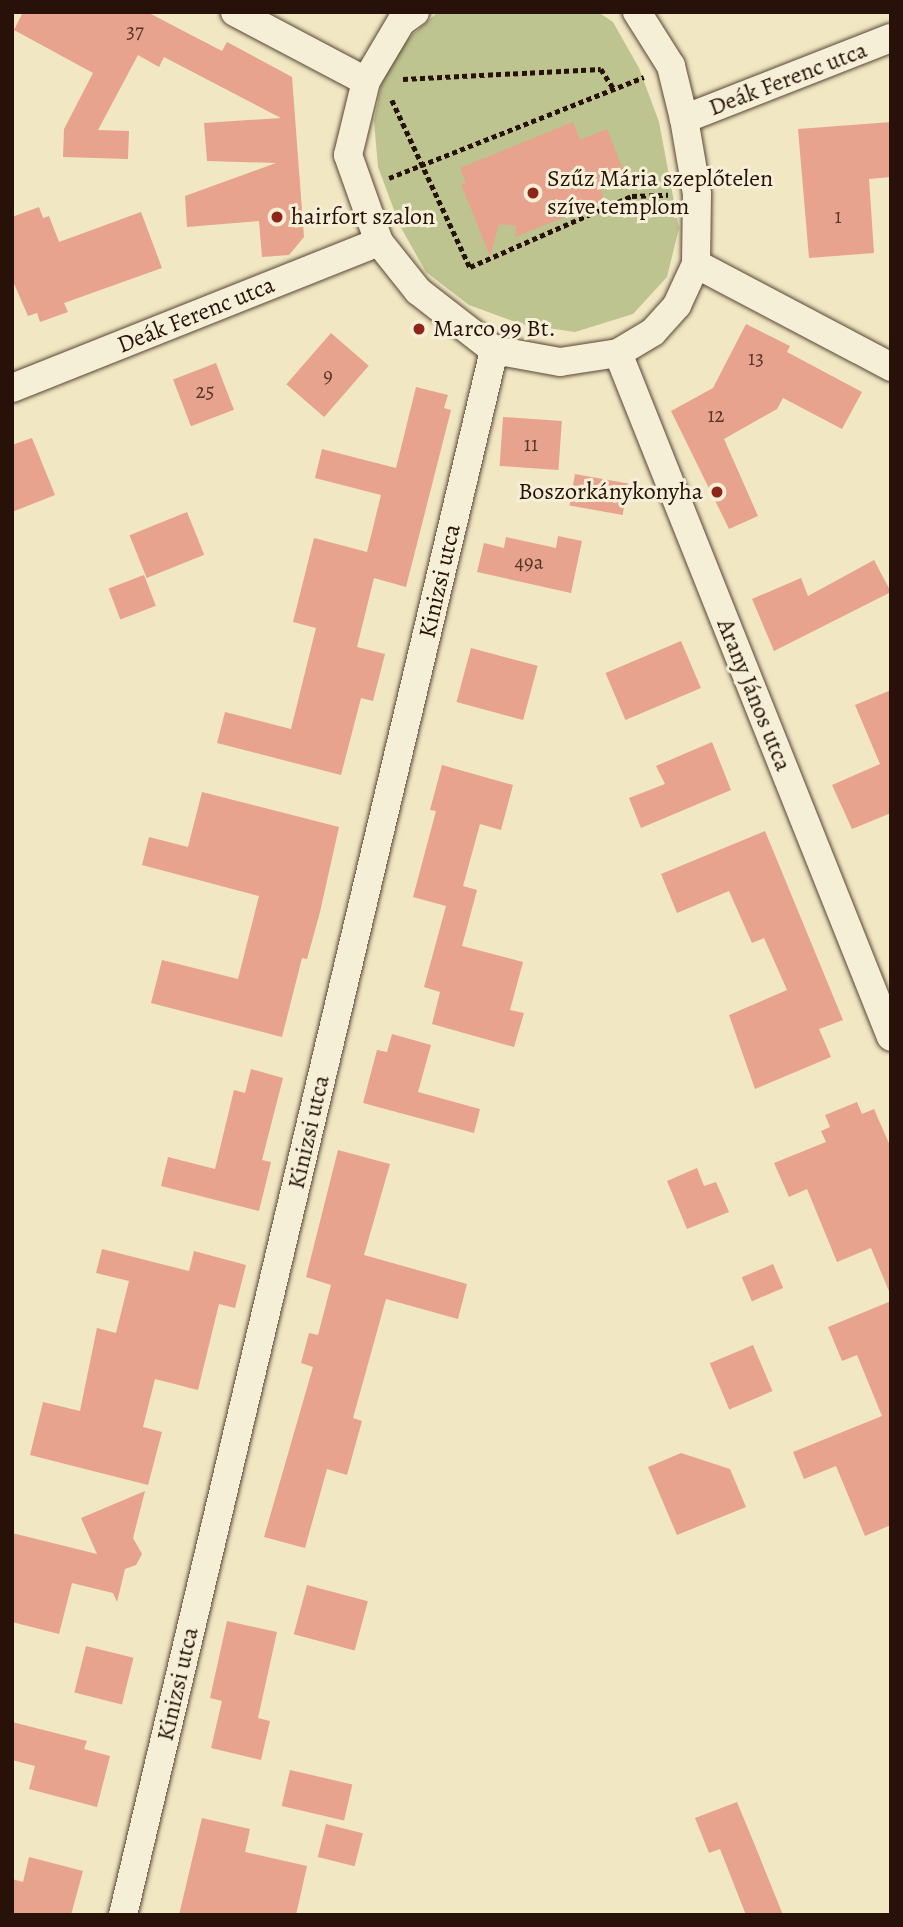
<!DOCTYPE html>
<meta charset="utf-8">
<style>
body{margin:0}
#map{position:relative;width:903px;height:1927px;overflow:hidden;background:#f1e7c2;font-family:Alegreya,serif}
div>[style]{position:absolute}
.green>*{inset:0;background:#bec490}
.building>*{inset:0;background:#e7a38e;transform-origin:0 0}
.path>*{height:4.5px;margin-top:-2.25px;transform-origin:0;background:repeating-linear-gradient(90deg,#271108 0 5px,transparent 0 8.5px)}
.roads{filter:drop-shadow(0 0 2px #5a4636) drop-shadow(0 0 2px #5a4636)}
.minor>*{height:28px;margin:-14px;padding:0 14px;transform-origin:14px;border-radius:14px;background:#f6efd7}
.dots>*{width:19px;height:19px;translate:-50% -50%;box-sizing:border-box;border:4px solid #f6efd7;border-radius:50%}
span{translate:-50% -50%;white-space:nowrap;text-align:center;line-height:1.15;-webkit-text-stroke:6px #f6efd7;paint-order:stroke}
.number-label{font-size:21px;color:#57362a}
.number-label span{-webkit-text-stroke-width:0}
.street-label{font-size:24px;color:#271108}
.poi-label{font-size:24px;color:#271108}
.left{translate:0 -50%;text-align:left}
.right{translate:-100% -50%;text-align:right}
.frame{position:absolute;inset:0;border:14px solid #271108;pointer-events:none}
</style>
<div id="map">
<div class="green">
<div style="clip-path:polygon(438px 12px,598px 12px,613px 22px,639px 68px,659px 122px,679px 228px,667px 277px,633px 314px,575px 332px,521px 324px,469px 305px,426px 272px,400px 226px,378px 167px,374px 121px,384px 72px,409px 38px)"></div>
</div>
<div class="building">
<div style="clip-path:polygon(23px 12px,147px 12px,222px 51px,227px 42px,292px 77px,304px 237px,289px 255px,262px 257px,259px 221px,187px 227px,185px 196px,276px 163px,207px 161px,204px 123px,281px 118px,164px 57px,159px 67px,138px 55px,98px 130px,129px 131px,128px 159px,63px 157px,64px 129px,93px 73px,14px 30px)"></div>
<div style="clip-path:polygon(573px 122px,580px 140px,607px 129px,624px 172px,598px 183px,605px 201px,515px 237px,516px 226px,499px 224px,490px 256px,461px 184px,466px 183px,460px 168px)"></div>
<div style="clip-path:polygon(891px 122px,891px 177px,869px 179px,874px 253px,809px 258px,798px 129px)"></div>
<div style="clip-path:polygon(39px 207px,43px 218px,49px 216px,59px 242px,141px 212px,162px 268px,64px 303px,68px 312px,40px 322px,37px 313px,28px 316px,12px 279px,12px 217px)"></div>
<div style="clip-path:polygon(746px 324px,790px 346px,787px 352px,862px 392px,842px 429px,783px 398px,777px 409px,724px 439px,758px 516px,729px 529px,671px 411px,713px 388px)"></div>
<div style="left:331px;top:333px;width:50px;height:68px;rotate:41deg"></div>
<div style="left:216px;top:363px;width:50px;height:46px;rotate:69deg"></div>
<div style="clip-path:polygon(416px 387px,448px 395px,444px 408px,451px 410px,406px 587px,374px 578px,357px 647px,385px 654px,373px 701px,361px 698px,341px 775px,217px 743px,225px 712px,291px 729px,316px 628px,293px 622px,314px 538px,367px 552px,381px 495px,315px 478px,322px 449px,396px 468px)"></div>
<div style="left:503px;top:417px;width:59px;height:49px;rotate:4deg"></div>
<div style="clip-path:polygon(32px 438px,55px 495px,12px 512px,12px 445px)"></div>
<div style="left:575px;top:474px;width:54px;height:32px;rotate:10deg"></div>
<div style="left:187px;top:512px;width:46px;height:62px;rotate:68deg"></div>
<div style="clip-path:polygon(558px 536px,582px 541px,571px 593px,477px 572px,484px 543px,504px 548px,506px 537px,556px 548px)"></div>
<div style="clip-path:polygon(874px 560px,891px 592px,774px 651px,752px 599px,801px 578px,808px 596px)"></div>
<div style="left:144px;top:575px;width:33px;height:38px;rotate:69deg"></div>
<div style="left:681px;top:641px;width:51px;height:82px;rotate:67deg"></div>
<div style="left:471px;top:648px;width:69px;height:56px;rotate:15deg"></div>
<div style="clip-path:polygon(891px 690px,891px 813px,852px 829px,832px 785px,880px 764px,855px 705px)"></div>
<div style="clip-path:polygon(712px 742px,731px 790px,641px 828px,629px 798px,665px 784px,656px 766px)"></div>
<div style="clip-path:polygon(442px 765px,513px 785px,501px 830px,480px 824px,463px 886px,477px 890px,462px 946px,523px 962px,510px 1010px,524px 1013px,514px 1047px,432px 1024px,440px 992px,424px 987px,446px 906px,413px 897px,436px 811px,430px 810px)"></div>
<div style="clip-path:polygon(202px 792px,339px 827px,320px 912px,307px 959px,302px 958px,282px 1037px,151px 1003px,162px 960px,238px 979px,259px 896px,142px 865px,149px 837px,188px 847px)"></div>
<div style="clip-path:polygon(765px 831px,843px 1020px,819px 1029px,831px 1057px,755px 1089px,729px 1015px,787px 990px,764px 938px,752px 943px,729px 891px,677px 913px,661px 874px)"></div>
<div style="clip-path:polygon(392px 1034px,431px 1045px,418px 1092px,480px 1109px,474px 1133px,363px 1103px,377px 1050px,387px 1052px)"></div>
<div style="clip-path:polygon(251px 1069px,283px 1078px,262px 1160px,271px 1162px,259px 1211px,161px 1186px,168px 1157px,215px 1169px,234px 1090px,245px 1093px)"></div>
<div style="clip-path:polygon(857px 1102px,862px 1114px,874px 1109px,891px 1148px,891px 1296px,871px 1248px,837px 1262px,807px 1189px,789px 1197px,774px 1163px,826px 1142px,821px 1131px,830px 1127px,825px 1115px)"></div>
<div style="clip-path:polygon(338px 1150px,390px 1164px,364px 1255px,467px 1284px,458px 1319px,386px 1299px,353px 1418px,362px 1421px,347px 1475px,327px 1469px,305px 1548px,264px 1537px,313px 1367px,301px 1363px,309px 1333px,318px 1335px,331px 1285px,306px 1277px)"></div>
<div style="clip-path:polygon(697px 1168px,704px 1186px,716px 1182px,729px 1212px,687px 1229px,667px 1181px)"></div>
<div style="clip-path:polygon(102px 1249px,189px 1271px,194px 1251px,246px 1265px,235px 1308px,219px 1304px,198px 1390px,155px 1379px,143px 1427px,162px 1432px,148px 1485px,30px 1455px,43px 1402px,80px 1411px,97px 1328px,116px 1333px,129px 1281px,96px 1273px)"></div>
<div style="left:773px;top:1264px;width:26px;height:34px;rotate:67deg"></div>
<div style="clip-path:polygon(891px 1301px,891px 1525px,865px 1536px,836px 1466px,804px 1479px,793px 1452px,882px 1416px,857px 1355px,842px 1361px,828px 1327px)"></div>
<div style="left:753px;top:1345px;width:50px;height:47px;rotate:67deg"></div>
<div style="clip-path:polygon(681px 1453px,730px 1469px,746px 1507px,677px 1535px,648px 1467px)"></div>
<div style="clip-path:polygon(145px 1491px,133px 1538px,142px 1554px,136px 1565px,125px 1569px,117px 1602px,113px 1593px,72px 1583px,59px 1634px,12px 1622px,12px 1533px,97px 1554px,81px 1518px)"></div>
<div style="left:307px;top:1585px;width:63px;height:51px;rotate:15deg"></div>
<div style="clip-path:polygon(227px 1621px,277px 1632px,258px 1718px,270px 1721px,261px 1760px,211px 1748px,222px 1701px,210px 1698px)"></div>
<div style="left:86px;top:1646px;width:49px;height:48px;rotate:14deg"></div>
<div style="clip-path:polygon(12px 1722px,87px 1741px,84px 1749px,110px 1756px,97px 1807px,29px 1789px,35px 1766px,12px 1760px)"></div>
<div style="left:290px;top:1770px;width:64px;height:37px;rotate:13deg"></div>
<div style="clip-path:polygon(737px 1802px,756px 1848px,783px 1915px,746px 1915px,720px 1849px,709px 1853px,695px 1818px)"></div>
<div style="clip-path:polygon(202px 1818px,250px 1829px,245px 1852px,307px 1866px,296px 1915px,179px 1915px)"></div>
<div style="left:326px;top:1824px;width:38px;height:34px;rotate:14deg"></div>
<div style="clip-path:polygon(29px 1857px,83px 1871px,71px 1915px,12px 1915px,12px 1879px,23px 1882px)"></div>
</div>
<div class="path">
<div style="left:403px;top:79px;width:198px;rotate:-2.9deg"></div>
<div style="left:601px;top:69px;width:24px;rotate:57deg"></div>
<div style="left:392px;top:100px;width:184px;rotate:65deg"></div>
<div style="left:470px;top:267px;width:177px;rotate:-23.7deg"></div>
<div style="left:632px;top:196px;width:36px;rotate:-2deg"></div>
<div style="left:389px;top:178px;width:274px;rotate:-21.6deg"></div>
</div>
<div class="roads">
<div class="minor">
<div style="left:235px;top:12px;width:148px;rotate:27.8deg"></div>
<div style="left:415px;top:12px;width:17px;rotate:144deg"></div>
<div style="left:401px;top:22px;width:69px;rotate:120.7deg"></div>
<div style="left:366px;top:81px;width:76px;rotate:103.7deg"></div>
<div style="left:348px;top:155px;width:92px;rotate:70.4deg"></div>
<div style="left:379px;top:242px;width:63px;rotate:51.5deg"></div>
<div style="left:418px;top:291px;width:96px;rotate:37.8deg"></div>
<div style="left:494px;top:350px;width:67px;rotate:10.3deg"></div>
<div style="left:560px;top:362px;width:59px;rotate:-8.8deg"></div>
<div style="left:618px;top:353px;width:41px;rotate:-31deg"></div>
<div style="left:653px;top:332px;width:36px;rotate:-48deg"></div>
<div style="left:677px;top:305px;width:45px;rotate:-65.1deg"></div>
<div style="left:696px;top:264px;width:70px;rotate:-89.2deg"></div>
<div style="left:697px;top:194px;width:76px;rotate:-99.8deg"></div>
<div style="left:684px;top:119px;width:55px;rotate:-103.8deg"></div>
<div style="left:671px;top:66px;width:64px;rotate:-122.2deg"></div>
<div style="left:684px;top:119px;width:222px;rotate:-21.4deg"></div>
<div style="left:696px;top:264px;width:221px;rotate:27.8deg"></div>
<div style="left:618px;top:353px;width:736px;rotate:68.24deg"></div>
<div style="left:12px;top:388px;width:395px;rotate:-21.7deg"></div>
<div style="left:123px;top:1915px;width:1608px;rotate:-76.66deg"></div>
</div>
</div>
<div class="dots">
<div style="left:533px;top:193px;background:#8f2418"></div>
<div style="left:277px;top:217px;background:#8f2418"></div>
<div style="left:419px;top:329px;background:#8f2418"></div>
<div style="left:717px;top:492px;background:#8f2418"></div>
</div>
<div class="number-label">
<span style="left:135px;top:31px">37</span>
<span style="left:838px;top:216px">1</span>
<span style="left:756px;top:358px">13</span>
<span style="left:328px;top:375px">9</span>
<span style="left:205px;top:391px">25</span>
<span style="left:716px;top:415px">12</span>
<span style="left:531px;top:444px">11</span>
<span style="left:529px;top:562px">49a</span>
</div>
<div class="street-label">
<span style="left:788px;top:79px;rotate:-21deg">Deák Ferenc utca</span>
<span style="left:196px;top:315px;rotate:-22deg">Deák Ferenc utca</span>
<span style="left:440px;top:581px;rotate:-77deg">Kinizsi utca</span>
<span style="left:754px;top:695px;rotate:68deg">Arany János utca</span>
<span style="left:309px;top:1132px;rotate:-77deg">Kinizsi utca</span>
<span style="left:178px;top:1684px;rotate:-77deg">Kinizsi utca</span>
</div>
<div class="poi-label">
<span class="left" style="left:547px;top:193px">Szűz Mária szeplőtelen<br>szíve templom</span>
<span class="left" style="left:291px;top:217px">hairfort szalon</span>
<span class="left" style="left:433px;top:329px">Marco 99 Bt.</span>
<span class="right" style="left:703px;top:492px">Boszorkánykonyha</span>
</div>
<div class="frame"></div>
</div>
